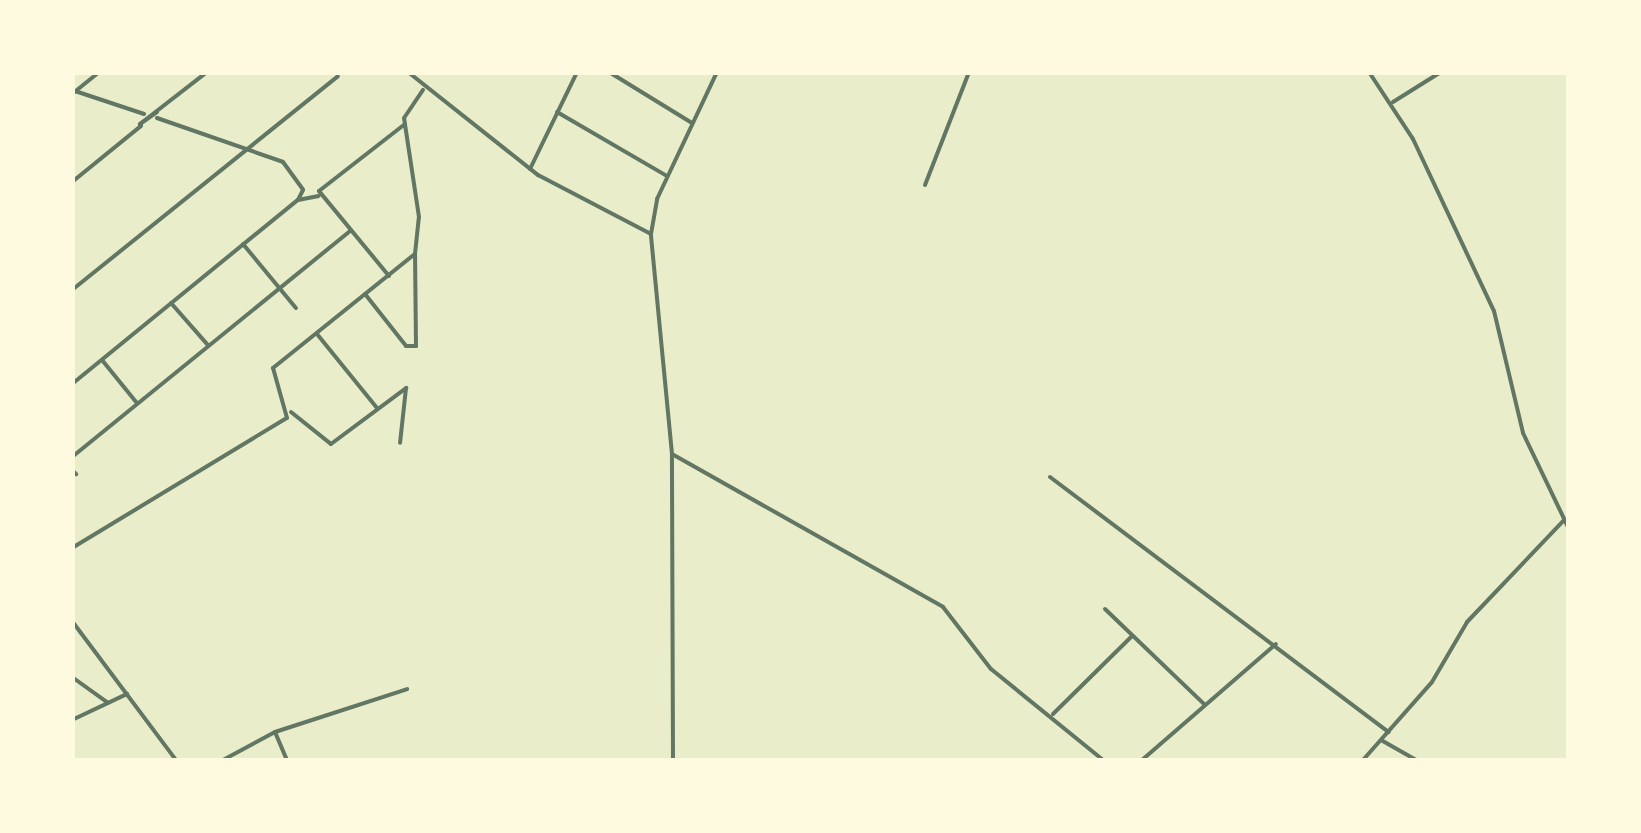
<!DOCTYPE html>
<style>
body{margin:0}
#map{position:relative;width:1641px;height:833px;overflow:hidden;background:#e9edc9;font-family:Bitter,serif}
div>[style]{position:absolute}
.minor>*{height:4px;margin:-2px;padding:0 2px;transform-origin:2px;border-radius:2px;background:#617663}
.tertiary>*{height:4px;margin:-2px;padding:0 2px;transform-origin:2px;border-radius:2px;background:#617663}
span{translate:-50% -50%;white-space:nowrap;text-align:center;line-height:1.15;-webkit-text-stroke:8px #fefae0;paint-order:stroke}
.frame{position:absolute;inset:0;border:75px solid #fefae0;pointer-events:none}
</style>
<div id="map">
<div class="minor">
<div style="left:408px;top:72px;width:166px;rotate:38.4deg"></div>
<div style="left:538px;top:175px;width:127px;rotate:27.6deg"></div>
<div style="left:609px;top:72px;width:97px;rotate:31.6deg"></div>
<div style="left:72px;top:90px;width:76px;rotate:18.4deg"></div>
<div style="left:72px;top:94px;width:35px;rotate:-39deg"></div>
<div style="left:1393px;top:102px;width:57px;rotate:-32deg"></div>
<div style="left:157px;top:112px;width:21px;rotate:145deg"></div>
<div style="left:140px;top:124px;width:85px;rotate:-37.8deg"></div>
<div style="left:557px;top:112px;width:127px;rotate:30.2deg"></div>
<div style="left:157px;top:118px;width:133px;rotate:19.2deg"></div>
<div style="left:283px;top:162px;width:34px;rotate:54deg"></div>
<div style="left:303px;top:190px;width:11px;rotate:117deg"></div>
<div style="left:298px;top:200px;width:21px;rotate:-11deg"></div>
<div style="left:530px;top:169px;width:108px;rotate:-64.1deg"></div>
<div style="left:72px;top:182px;width:89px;rotate:-39.1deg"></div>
<div style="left:925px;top:185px;width:121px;rotate:-68.7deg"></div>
<div style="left:243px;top:244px;width:83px;rotate:50.4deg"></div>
<div style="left:389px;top:276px;width:110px;rotate:-129.5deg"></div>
<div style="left:319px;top:191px;width:109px;rotate:-37.9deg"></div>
<div style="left:72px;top:290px;width:341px;rotate:-38.8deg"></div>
<div style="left:365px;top:294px;width:66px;rotate:51.7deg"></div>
<div style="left:406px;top:346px;width:10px"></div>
<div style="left:416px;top:346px;width:92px;rotate:-90.6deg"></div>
<div style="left:171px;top:303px;width:55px;rotate:48.7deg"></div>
<div style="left:317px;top:334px;width:95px;rotate:51deg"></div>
<div style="left:102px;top:360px;width:55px;rotate:50.9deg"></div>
<div style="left:72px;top:384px;width:291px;rotate:-39.2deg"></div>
<div style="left:291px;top:412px;width:51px;rotate:38.7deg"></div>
<div style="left:331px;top:444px;width:94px;rotate:-36.7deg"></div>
<div style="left:406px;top:388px;width:55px;rotate:96.2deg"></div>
<div style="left:672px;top:454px;width:311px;rotate:29.4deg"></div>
<div style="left:943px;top:607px;width:78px;rotate:52.3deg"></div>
<div style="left:991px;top:669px;width:144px;rotate:39.1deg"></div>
<div style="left:72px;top:457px;width:358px;rotate:-39.1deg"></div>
<div style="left:72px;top:470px;width:6px;rotate:45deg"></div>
<div style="left:1050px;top:477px;width:424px;rotate:37deg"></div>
<div style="left:72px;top:548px;width:251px;rotate:-31.2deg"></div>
<div style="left:287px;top:418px;width:52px;rotate:-105.6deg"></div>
<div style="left:273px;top:368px;width:182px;rotate:-38.8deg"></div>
<div style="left:415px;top:254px;width:37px;rotate:-84deg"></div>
<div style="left:419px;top:217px;width:100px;rotate:-98.6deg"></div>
<div style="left:404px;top:118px;width:34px;rotate:-56deg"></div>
<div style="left:1105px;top:609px;width:137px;rotate:43.8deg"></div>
<div style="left:72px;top:621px;width:174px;rotate:53.2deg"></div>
<div style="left:72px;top:677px;width:44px;rotate:35.8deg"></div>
<div style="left:1053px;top:714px;width:110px;rotate:-44.6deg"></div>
<div style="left:72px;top:720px;width:61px;rotate:-25.3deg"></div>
<div style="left:275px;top:732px;width:30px;rotate:67deg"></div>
<div style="left:1381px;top:740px;width:40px;rotate:29.7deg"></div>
<div style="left:223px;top:760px;width:59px;rotate:-28.3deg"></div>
<div style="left:275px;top:732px;width:139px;rotate:-18deg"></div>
<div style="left:1142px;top:760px;width:177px;rotate:-40.9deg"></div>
<div style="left:1363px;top:760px;width:104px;rotate:-48.5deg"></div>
<div style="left:1432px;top:682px;width:69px;rotate:-59.7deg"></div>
<div style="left:1467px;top:622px;width:141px;rotate:-46.4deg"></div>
</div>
<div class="tertiary">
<div style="left:1369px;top:72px;width:80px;rotate:56.7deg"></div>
<div style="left:1413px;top:139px;width:190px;rotate:64.8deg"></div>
<div style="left:1494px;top:311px;width:125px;rotate:76.6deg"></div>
<div style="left:1523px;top:433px;width:104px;rotate:64.4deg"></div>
<div style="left:673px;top:760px;width:306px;rotate:-90.2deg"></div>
<div style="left:672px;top:454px;width:221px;rotate:-95.5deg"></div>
<div style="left:651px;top:234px;width:36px;rotate:-80deg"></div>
<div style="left:657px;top:199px;width:140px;rotate:-64.7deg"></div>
</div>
<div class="frame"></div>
</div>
